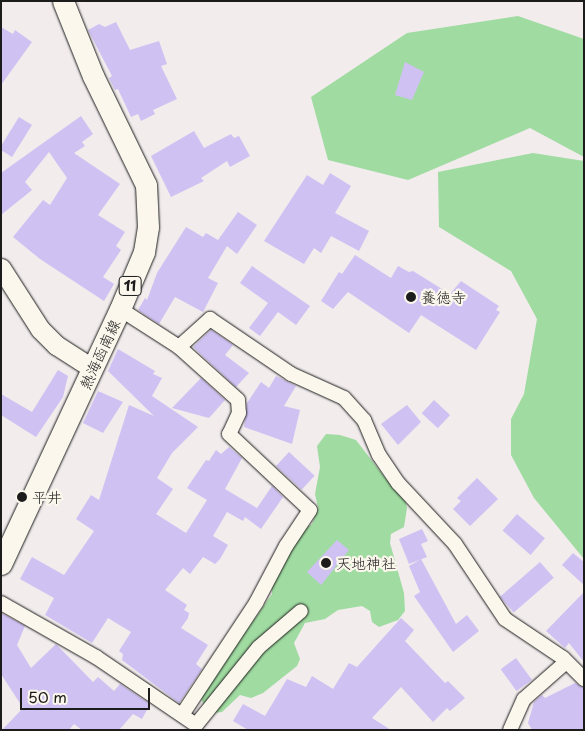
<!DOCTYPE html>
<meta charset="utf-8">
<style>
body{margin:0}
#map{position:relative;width:585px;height:731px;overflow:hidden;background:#f2eced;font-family:"Playpen Sans","Klee One",sans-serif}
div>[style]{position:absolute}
.green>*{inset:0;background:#a0dba1}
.building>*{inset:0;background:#d0c1f3;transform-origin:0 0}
.roads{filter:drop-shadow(0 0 1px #1c1c1c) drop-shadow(0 0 1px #1c1c1c)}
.street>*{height:14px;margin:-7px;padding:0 7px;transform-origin:7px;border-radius:7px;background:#fbf7ec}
.secondary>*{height:19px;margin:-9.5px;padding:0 9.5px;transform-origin:9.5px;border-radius:9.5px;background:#fbf7ec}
.primary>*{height:21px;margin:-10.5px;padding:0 10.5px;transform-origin:10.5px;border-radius:10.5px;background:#fbf7ec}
.dots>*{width:14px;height:14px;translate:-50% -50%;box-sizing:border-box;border:2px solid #fbf7ec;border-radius:50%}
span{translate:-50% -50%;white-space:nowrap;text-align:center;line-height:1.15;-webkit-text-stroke:4.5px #fbf7ec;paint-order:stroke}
.shield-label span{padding:1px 4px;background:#fbf7ec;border:1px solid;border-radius:4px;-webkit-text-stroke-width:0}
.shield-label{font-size:14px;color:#1c1c1c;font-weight:700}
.poi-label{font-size:15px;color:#1c1c1c}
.left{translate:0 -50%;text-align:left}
.street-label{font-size:15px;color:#1c1c1c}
.frame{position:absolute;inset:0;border:2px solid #1c1c1c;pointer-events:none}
.scale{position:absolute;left:20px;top:688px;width:130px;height:22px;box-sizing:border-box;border:2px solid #1c1c1c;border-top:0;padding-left:6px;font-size:15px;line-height:18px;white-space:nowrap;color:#1c1c1c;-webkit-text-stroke:4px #fbf7ec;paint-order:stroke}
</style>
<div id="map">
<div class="green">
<div style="clip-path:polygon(518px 16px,584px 39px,584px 157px,530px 128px,408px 180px,328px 160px,311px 97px,407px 33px)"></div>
<div style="clip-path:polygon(533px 153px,584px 161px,584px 559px,534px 498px,511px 455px,511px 419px,524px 394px,537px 319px,511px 271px,439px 227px,438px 172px)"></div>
<div style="clip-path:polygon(326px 434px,340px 435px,356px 440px,386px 479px,404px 493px,407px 508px,404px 527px,391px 534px,390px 543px,404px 593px,405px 611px,398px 620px,379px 627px,372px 622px,370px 611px,362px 606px,338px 610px,325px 619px,305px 623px,294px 643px,300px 659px,297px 666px,263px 693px,251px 698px,240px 695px,222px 712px,214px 713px,205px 707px,201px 699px,206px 688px,272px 594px,271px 582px,295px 536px,312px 524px,318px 508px,315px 494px,320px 467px,317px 446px)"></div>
</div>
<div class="building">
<div style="clip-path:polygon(116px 22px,130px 50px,159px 41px,167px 64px,161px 66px,177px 99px,153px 110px,155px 114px,141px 121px,138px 114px,131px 117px,118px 89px,115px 90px,109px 78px,112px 76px,88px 30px,99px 24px,105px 27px)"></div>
<div style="clip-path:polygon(1px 27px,13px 34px,15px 30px,32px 42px,1px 85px)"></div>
<div style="clip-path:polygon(405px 62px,424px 72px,412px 100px,395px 95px)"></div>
<div style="clip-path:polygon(81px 116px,93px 134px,82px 142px,85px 146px,74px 153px,120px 184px,98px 215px,125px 232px,116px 246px,121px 250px,103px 277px,114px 284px,104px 301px,40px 259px,13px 237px,43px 200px,50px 205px,67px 178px,49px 152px,25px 182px,32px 190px,1px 215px,1px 173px)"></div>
<div style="clip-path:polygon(19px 117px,32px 125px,12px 157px,1px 150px,1px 146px)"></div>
<div style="clip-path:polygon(194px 131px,204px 148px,231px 134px,234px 138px,239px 136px,250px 156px,230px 167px,227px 161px,201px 178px,204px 181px,171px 197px,151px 156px)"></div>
<div style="clip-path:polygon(330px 173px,351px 186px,335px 213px,369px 231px,359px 251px,331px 236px,321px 253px,314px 248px,304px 264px,264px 241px,307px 175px,323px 185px)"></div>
<div style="clip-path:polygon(238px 212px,257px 225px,237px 254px,227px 246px,208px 278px,218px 283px,203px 312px,175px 297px,159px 324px,138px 310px,145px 298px,147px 300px,157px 273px,186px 227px,203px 237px,206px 233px,218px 240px)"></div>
<div style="clip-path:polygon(355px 255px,391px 278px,398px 266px,409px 272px,413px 271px,450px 294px,461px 281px,499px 306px,496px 310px,500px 312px,476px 350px,421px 315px,409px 333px,348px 292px,333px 309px,321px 301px,339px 272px,342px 274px)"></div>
<div style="clip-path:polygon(252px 266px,310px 306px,296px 325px,278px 312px,260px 336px,249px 328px,268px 303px,240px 283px)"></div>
<div style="clip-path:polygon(211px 330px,233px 345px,225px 355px,249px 373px,236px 387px,193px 347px)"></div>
<div style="clip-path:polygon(118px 349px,155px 371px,153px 374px,162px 378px,152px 396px,198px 427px,172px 453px,157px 478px,173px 489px,156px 514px,186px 533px,207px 500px,187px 488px,206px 460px,209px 461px,216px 450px,221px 454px,229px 447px,242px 458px,225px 489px,257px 508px,272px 486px,283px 497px,261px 529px,245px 517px,243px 521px,227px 512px,213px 536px,228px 545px,220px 559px,215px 564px,203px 557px,190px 574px,183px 568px,165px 590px,187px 605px,184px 610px,189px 613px,188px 618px,181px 628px,208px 645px,196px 664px,202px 669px,179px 703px,122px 660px,123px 654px,119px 651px,131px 632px,108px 618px,92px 643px,45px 615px,54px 598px,20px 579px,32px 557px,64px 575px,94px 531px,76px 519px,91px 495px,99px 500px,129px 405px,154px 416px,108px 371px)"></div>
<div style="clip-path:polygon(58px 370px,68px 376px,63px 397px,36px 437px,1px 415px,1px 394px,32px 412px)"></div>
<div style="clip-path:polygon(276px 376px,296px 386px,284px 406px,300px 410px,292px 444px,244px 427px,247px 403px,261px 382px,269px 388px)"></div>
<div style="clip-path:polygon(201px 378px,225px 400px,209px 418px,172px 408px)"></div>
<div style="clip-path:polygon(98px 391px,123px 402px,103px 433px,83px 423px)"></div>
<div style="left:434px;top:400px;width:22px;height:18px;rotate:43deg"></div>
<div style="clip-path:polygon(407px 405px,421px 422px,398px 445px,381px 424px)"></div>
<div style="left:289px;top:452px;width:35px;height:19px;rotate:43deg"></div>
<div style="clip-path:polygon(477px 478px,498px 499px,470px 526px,453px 509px,461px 501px,457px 498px)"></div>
<div style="left:517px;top:514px;width:37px;height:22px;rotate:41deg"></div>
<div style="clip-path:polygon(422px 529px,428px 541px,421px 544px,427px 557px,409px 564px,399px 539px)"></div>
<div style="clip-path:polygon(337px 540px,349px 550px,321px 585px,307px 572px)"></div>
<div style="clip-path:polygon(573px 553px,584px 562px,584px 585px,562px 565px)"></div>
<div style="clip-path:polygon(421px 559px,456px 624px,467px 615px,479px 631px,453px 652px,414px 596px,420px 592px,409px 566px)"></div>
<div style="left:540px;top:562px;width:21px;height:53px;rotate:49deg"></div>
<div style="clip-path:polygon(584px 592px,584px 662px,569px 643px,565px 648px,546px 631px)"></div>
<div style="clip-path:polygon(1px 613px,25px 626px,17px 645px,31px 668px,56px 644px,93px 682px,98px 677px,114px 691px,120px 684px,150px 704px,142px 719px,133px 714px,119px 730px,82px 730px,74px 724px,69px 730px,2px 730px,23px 708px,1px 674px)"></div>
<div style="clip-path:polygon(401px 618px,414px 630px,405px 641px,445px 683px,448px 681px,465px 698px,450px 711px,447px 708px,433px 722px,401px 687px,372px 718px,391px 730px,248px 730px,233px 721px,243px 704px,265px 716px,287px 679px,306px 687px,312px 676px,333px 689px,349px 663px,357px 667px)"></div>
<div style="left:516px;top:658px;width:27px;height:19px;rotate:54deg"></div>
<div style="clip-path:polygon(575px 683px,584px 688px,584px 730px,532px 730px,528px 723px,534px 702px,542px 695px,545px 698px)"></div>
</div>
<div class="roads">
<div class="street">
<div style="left:120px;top:309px;width:70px;rotate:32.8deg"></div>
<div style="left:179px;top:347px;width:79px;rotate:41.9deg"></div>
<div style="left:238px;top:400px;width:13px;rotate:86deg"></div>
<div style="left:239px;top:413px;width:23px;rotate:115deg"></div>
<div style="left:229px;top:434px;width:111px;rotate:43.2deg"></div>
<div style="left:310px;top:510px;width:43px;rotate:123.7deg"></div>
<div style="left:286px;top:546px;width:64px;rotate:117.8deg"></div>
<div style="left:256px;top:603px;width:134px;rotate:123.5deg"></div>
<div style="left:179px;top:347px;width:42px;rotate:-42.1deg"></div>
<div style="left:210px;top:319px;width:98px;rotate:34.2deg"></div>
<div style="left:291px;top:374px;width:58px;rotate:24.4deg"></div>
<div style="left:344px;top:398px;width:30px;rotate:48deg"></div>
<div style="left:364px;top:420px;width:38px;rotate:67deg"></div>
<div style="left:379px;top:455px;width:34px;rotate:56deg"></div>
<div style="left:398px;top:483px;width:83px;rotate:46.9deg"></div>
<div style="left:455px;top:544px;width:90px;rotate:56.3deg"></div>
<div style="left:505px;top:619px;width:70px;rotate:33.9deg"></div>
<div style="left:563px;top:658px;width:30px;rotate:45deg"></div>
<div style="left:1px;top:603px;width:109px;rotate:29.6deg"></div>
<div style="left:96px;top:657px;width:121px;rotate:34.2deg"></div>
<div style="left:196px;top:725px;width:100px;rotate:-51.1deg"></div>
<div style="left:259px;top:647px;width:55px;rotate:-40.6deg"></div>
<div style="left:510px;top:730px;width:34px;rotate:-66deg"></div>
<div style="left:524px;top:699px;width:56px;rotate:-41.4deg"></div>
</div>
<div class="secondary">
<div style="left:1px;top:268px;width:72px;rotate:57.4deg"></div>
<div style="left:40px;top:329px;width:23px;rotate:45deg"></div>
<div style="left:56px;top:345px;width:43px;rotate:32.6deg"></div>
</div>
<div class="primary">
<div style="left:1px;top:564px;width:281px;rotate:-65deg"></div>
<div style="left:120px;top:309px;width:62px;rotate:-67.2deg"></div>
<div style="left:144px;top:252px;width:25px;rotate:-81deg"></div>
<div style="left:148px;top:227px;width:42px;rotate:-92.7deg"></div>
<div style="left:146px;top:185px;width:121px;rotate:-115.9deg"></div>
<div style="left:93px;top:76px;width:81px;rotate:-111.8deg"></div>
</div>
</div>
<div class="dots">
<div style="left:411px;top:297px;background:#1c1c1c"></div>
<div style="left:22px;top:497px;background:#1c1c1c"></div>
<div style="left:326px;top:563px;background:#1c1c1c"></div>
</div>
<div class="shield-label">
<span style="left:130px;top:286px">11</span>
</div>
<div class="poi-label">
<span class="left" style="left:421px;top:297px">養徳寺</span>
<span class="left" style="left:32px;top:497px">平井</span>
<span class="left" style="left:336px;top:563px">天地神社</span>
</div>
<div class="street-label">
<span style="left:99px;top:354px;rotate:-65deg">熱海函南線</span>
</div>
<div class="frame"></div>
<div class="scale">50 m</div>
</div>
